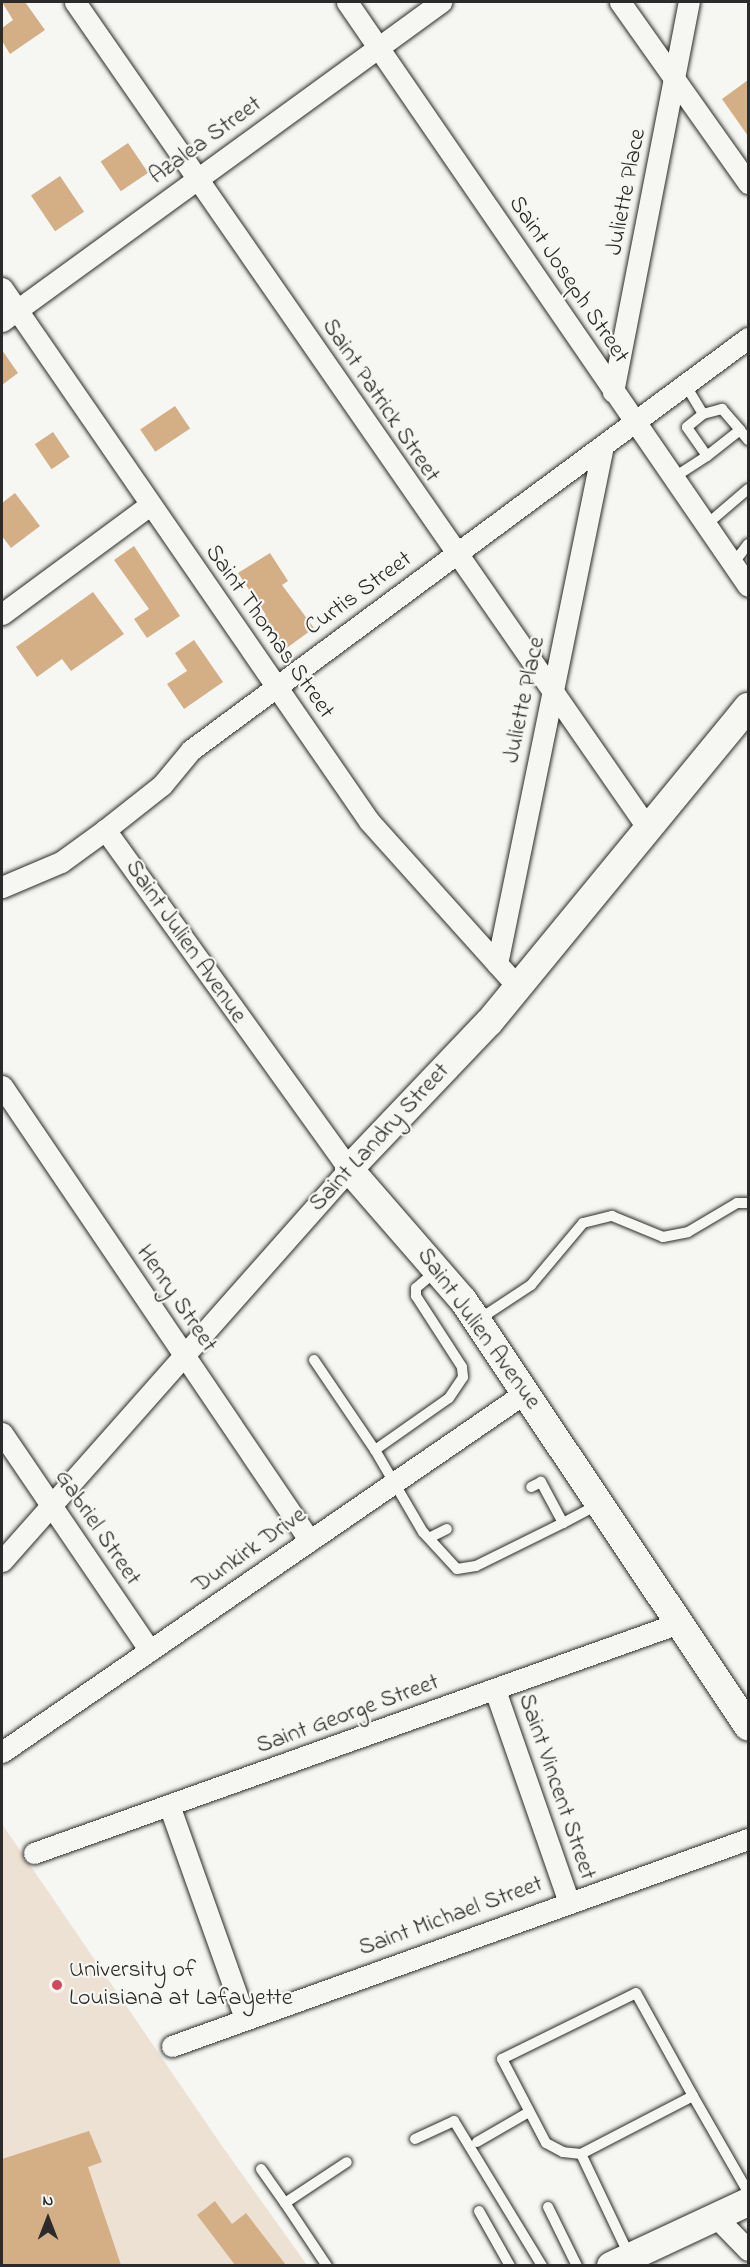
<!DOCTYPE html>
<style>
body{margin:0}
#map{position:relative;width:750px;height:2267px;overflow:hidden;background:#f6f6f2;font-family:"Indie Flower",sans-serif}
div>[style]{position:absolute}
.built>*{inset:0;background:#ece1d2}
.building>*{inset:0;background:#d4af86;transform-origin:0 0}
.roads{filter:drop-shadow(0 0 2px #2b2b2b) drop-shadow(0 0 2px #2b2b2b)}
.lane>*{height:10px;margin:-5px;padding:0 5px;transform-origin:5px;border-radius:5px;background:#f6f6f2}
.street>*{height:21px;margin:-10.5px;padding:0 10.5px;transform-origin:10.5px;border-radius:10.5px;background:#f6f6f2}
.secondary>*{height:28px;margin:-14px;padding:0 14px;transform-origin:14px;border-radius:14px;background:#f6f6f2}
.dots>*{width:16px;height:16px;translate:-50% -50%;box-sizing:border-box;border:3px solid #f6f6f2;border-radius:50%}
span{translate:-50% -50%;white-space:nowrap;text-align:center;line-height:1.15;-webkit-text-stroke:4.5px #f6f6f2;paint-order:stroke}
.street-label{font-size:24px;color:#2b2b2b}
.poi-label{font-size:24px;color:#2b2b2b}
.left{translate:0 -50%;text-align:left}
.frame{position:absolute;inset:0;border:3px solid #2b2b2b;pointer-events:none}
.north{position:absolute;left:18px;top:2189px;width:60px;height:60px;-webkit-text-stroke:4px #f6f6f2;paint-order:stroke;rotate:0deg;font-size:16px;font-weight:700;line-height:24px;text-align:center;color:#2b2b2b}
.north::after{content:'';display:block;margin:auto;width:21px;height:27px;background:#2b2b2b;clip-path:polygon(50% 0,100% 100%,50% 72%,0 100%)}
</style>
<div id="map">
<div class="built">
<div style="clip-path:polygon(2px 1824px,222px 2146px,307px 2265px,2px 2265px)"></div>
</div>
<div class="building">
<div style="clip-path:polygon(2px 2px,25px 2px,45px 30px,10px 54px,2px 41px,2px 28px,13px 20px)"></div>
<div style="clip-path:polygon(748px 80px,748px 136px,722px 99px)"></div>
<div style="left:128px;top:143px;width:36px;height:33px;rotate:56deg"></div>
<div style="left:60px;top:176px;width:43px;height:35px;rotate:56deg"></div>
<div style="clip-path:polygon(2px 350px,18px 373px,2px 385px)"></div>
<div style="left:175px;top:406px;width:27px;height:42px;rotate:56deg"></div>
<div style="left:53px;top:432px;width:30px;height:22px;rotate:56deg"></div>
<div style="clip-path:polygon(15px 493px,40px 526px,11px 548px,2px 536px,2px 503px)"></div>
<div style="clip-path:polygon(134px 546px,180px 616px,147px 638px,134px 619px,149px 609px,114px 560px)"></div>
<div style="clip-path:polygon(270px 553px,288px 581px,282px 585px,314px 628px,284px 650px,260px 619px,266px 615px,238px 573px)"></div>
<div style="clip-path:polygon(93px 592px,124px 634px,71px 671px,62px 659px,37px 677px,16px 647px)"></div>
<div style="clip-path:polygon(194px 640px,223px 682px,184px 709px,167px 684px,187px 671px,175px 653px)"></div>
<div style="clip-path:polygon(89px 2131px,102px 2162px,88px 2167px,121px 2265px,2px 2265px,2px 2159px)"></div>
<div style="clip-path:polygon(215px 2201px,232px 2224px,246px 2213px,286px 2265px,235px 2265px,197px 2215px)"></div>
</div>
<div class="roads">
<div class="lane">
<div style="left:703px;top:414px;width:20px;rotate:-15deg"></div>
<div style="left:722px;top:409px;width:28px;rotate:49deg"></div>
<div style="left:740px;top:430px;width:42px;rotate:141.8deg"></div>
<div style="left:740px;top:430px;width:13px;rotate:51deg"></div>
<div style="left:673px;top:478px;width:40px;rotate:-32.9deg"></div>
<div style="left:707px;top:456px;width:35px;rotate:-125deg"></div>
<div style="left:687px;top:427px;width:21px;rotate:-39deg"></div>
<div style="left:703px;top:414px;width:35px;rotate:-121deg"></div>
<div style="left:706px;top:525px;width:55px;rotate:-40.6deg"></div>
<div style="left:733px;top:564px;width:25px;rotate:-53deg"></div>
<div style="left:478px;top:1320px;width:64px;rotate:-33.4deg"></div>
<div style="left:531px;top:1285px;width:81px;rotate:-50deg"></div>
<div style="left:583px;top:1223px;width:30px;rotate:-14deg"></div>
<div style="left:612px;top:1216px;width:55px;rotate:22.4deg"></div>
<div style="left:663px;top:1237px;width:25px;rotate:-11deg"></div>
<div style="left:688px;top:1232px;width:57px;rotate:-30.6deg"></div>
<div style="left:737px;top:1203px;width:11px"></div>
<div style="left:314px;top:1360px;width:109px;rotate:55.9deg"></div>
<div style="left:375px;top:1450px;width:95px;rotate:59.7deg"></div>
<div style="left:423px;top:1532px;width:50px;rotate:47.4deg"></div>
<div style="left:457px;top:1569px;width:19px;rotate:-9deg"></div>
<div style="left:476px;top:1566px;width:97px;rotate:-26.3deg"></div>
<div style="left:563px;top:1523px;width:47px;rotate:-118.2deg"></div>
<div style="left:541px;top:1482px;width:11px;rotate:153deg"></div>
<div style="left:375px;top:1450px;width:90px;rotate:-35.1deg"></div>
<div style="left:449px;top:1398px;width:25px;rotate:-56deg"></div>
<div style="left:463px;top:1377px;width:10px;rotate:-96deg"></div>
<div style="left:462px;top:1367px;width:85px;rotate:-122.9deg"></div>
<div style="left:416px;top:1296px;width:8px;rotate:-90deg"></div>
<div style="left:416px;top:1288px;width:25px;rotate:-40deg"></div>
<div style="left:563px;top:1523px;width:41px;rotate:-27.8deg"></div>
<div style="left:429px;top:1538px;width:20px;rotate:-27deg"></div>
<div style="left:415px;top:2139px;width:43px;rotate:-24.8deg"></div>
<div style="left:454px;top:2121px;width:170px;rotate:58.7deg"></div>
<div style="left:477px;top:2142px;width:60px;rotate:-30deg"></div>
<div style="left:581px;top:2154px;width:18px;rotate:-174deg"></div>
<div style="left:563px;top:2152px;width:19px;rotate:-152deg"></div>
<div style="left:546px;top:2143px;width:95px;rotate:-117.6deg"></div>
<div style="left:502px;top:2059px;width:149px;rotate:-26.2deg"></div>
<div style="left:636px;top:1993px;width:118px;rotate:61deg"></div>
<div style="left:261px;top:2169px;width:42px;rotate:54.8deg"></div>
<div style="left:548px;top:2207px;width:66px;rotate:63.8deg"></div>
<div style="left:479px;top:2211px;width:63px;rotate:60.6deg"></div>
<div style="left:630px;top:2257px;width:114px;rotate:-115.4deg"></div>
<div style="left:581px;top:2154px;width:126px;rotate:-27.4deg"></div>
<div style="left:693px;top:2096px;width:111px;rotate:60.2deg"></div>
<div style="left:327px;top:2266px;width:76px;rotate:-123.7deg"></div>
<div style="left:285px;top:2203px;width:74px;rotate:-33.5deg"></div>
</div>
<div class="street">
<div style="left:75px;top:2px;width:1004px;rotate:55.27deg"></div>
<div style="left:347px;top:2px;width:708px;rotate:55.52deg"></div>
<div style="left:620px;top:2px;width:222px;rotate:54.7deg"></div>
<div style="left:2px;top:288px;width:647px;rotate:55.45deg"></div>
<div style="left:369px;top:821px;width:223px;rotate:48.1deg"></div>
<div style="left:2px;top:321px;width:543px;rotate:-36deg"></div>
<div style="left:613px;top:392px;width:397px;rotate:-79deg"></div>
<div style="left:2px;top:614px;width:184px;rotate:-36.4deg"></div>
<div style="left:2px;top:887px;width:64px;rotate:-23deg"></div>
<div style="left:61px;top:862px;width:54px;rotate:-36deg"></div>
<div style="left:105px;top:830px;width:73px;rotate:-38.3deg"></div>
<div style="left:162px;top:785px;width:45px;rotate:-50.4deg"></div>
<div style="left:191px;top:750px;width:693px;rotate:-36.49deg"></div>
<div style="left:497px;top:964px;width:529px;rotate:-78.44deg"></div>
<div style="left:2px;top:1086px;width:549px;rotate:55.91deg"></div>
<div style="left:2px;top:1433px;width:263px;rotate:55.8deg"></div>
<div style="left:2px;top:1561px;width:524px;rotate:-48.48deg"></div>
<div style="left:349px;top:1169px;width:418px;rotate:-125.7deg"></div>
<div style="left:495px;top:1690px;width:225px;rotate:70.8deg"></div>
<div style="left:2px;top:1752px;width:636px;rotate:-34.49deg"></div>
<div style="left:169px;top:1805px;width:227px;rotate:70.4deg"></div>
<div style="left:34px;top:1853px;width:685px;rotate:-19.63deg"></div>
<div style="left:172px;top:2046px;width:612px;rotate:-19.77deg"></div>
<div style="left:717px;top:2218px;width:45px;rotate:45.9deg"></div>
</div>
<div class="secondary">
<div style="left:748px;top:707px;width:408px;rotate:129.4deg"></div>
<div style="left:489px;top:1022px;width:203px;rotate:133.6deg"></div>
<div style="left:349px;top:1169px;width:174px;rotate:49deg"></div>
<div style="left:463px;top:1300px;width:513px;rotate:56.22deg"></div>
<div style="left:611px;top:2266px;width:151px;rotate:-25deg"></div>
</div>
</div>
<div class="dots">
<div style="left:57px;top:1985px;background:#d1495b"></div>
</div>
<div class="street-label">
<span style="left:206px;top:141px;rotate:-36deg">Azalea Street</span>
<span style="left:627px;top:192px;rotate:-79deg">Juliette Place</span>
<span style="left:568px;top:280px;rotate:56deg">Saint Joseph Street</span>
<span style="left:380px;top:401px;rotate:56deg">Saint Patrick Street</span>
<span style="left:359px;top:594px;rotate:-36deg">Curtis Street</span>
<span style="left:269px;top:632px;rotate:55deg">Saint Thomas Street</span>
<span style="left:525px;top:700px;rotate:-78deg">Juliette Place</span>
<span style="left:185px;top:942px;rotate:55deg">Saint Julien Avenue</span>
<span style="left:380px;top:1138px;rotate:-47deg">Saint Landry Street</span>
<span style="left:176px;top:1299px;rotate:56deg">Henry Street</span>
<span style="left:478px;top:1329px;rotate:54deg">Saint Julien Avenue</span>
<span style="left:97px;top:1528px;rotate:56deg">Gabriel Street</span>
<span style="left:250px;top:1551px;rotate:-35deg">Dunkirk Drive</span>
<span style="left:348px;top:1715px;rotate:-20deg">Saint George Street</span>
<span style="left:556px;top:1787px;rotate:71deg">Saint Vincent Street</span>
<span style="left:451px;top:1917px;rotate:-20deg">Saint Michael Street</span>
</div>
<div class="poi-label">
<span class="left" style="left:69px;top:1985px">University of<br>Louisiana at Lafayette</span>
</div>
<div class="frame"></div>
<div class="north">N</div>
</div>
